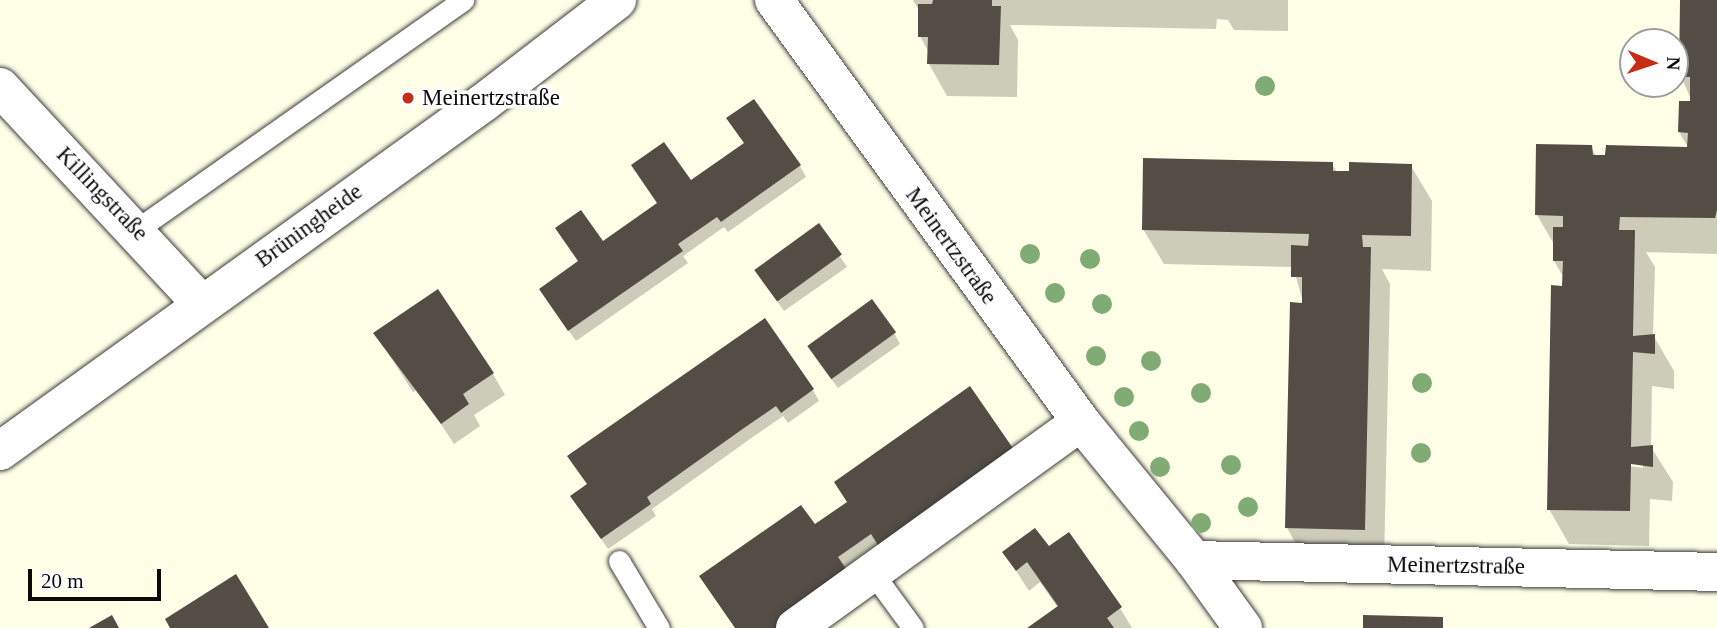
<!DOCTYPE html>
<meta charset="utf-8">
<style>
body{margin:0}
#map{position:relative;width:1717px;height:628px;overflow:hidden;background:#ffffe7;font-family:Georgia,serif}
div>[style]{position:absolute}
.shadow>*{inset:0;background:#0003}
.building>*{inset:0;background:#534d45;transform-origin:0 0}
.roads{filter:drop-shadow(0 0 2px #3d3d3d) drop-shadow(0 0 2px #3d3d3d)}
.service>*{height:21px;margin:-10.5px;padding:0 10.5px;transform-origin:10.5px;border-radius:10.5px;background:#fff}
.minor>*{height:38px;margin:-19px;padding:0 19px;transform-origin:19px;border-radius:19px;background:#fff}
.trees>*{width:20px;height:20px;margin:-10px;border-radius:50%;background:#80ab74}
.dots>*{width:19px;height:19px;translate:-50% -50%;box-sizing:border-box;border:4px solid #fff;border-radius:50%}
span{translate:-50% -50%;white-space:nowrap;text-align:center;line-height:1.15;-webkit-text-stroke:7px #fff;paint-order:stroke}
.poi-label{font-size:23px;color:#0a0a0a}
.left{translate:0 -50%;text-align:left}
.street-label{font-size:23px;color:#0a0a0a}
.north{position:absolute;left:1619px;top:28px;width:70px;height:70px;box-sizing:border-box;background:#fff;border:2px solid #9d9d9d;border-radius:50%;rotate:92deg;font-size:19px;font-weight:700;line-height:28px;text-align:center;color:#0a0a0a}
.north::after{content:'';display:block;margin:auto;width:24px;height:32px;background:#c52d17;clip-path:polygon(50% 0,100% 100%,50% 72%,0 100%)}
.scale{position:absolute;left:28px;top:569px;width:133px;height:32px;box-sizing:border-box;border:4px solid #0a0a0a;border-top:0;padding-left:9px;font-size:21px;line-height:24px;white-space:nowrap;color:#0a0a0a;-webkit-text-stroke:5px #fff;paint-order:stroke}
</style>
<div id="map">
<div class="shadow">
<div style="clip-path:polygon(913px 0,1288px 0,1288px 31px,1234px 30px,1228px 20px,1217px 19px,1216px 29px,1010px 25px,1018px 40px,1017px 97px,947px 96px,929px 64px,929px 53px,920px 36px,920px 12px)"></div>
<div style="clip-path:polygon(evenodd,1682px 0,1717px 0,1717px 254px,1646px 252px,1655px 267px,1653px 335px,1674px 371px,1674px 389px,1652px 386px,1651px 447px,1673px 482px,1672px 501px,1650px 499px,1649px 546px,1569px 544px,1549px 509px,1564px 278px,1554px 261px,1555px 246px,1537px 215px,1591px 147px,1597px 157px,1689px 149px,1679px 132px,1692px 102px,1681px 76px,1682px 0,1623px 462px,1643px 464px,1643px 468px,1622px 465px,1623px 462px)"></div>
<div style="clip-path:polygon(1332px 164px,1337px 172px,1411px 166px,1432px 201px,1431px 271px,1382px 269px,1390px 284px,1384px 565px,1307px 563px,1287px 528px,1304px 305px,1293px 267px,1164px 264px,1143px 229px)"></div>
<div style="clip-path:polygon(800px 166px,806px 177px,728px 232px,724px 227px,683px 256px,688px 263px,576px 341px,547px 300px,602px 243px,691px 182px)"></div>
<div style="clip-path:polygon(819px 225px,847px 267px,784px 311px,762px 280px)"></div>
<div style="clip-path:polygon(375px 333px,493px 374px,505px 395px,474px 415px,480px 426px,454px 444px,418px 389px,413px 392px)"></div>
<div style="clip-path:polygon(894px 333px,900px 344px,838px 388px,815px 357px)"></div>
<div style="clip-path:polygon(813px 390px,819px 401px,788px 423px,783px 416px,750px 439px,652px 509px,656px 516px,608px 549px,579px 507px,588px 485px)"></div>
<div style="clip-path:polygon(843px 493px,878px 544px,844px 568px,784px 628px,736px 628px,815px 527px,849px 503px)"></div>
<div style="clip-path:polygon(1048px 549px,1120px 608px,1132px 628px,1030px 628px,1058px 608px,1040px 582px,1029px 591px,1004px 552px)"></div>
</div>
<div class="building">
<div style="clip-path:polygon(933px 0,992px 0,992px 6px,1001px 6px,999px 65px,927px 64px,928px 37px,918px 37px,918px 4px,932px 4px)"></div>
<div style="clip-path:polygon(1680px 0,1717px 0,1717px 210px,1715px 218px,1620px 217px,1619px 230px,1635px 230px,1633px 336px,1655px 334px,1655px 354px,1633px 352px,1631px 447px,1653px 445px,1653px 467px,1631px 464px,1630px 511px,1547px 510px,1551px 285px,1562px 286px,1563px 261px,1553px 261px,1553px 227px,1563px 227px,1563px 216px,1535px 215px,1536px 144px,1592px 145px,1593px 155px,1605px 155px,1606px 145px,1687px 147px,1688px 133px,1678px 132px,1679px 101px,1690px 101px,1690px 77px,1679px 77px)"></div>
<div style="clip-path:polygon(754px 99px,801px 165px,721px 222px,717px 217px,678px 244px,683px 251px,568px 331px,539px 289px,578px 261px,555px 228px,581px 210px,603px 241px,657px 203px,631px 165px,664px 142px,691px 180px,744px 143px,726px 118px)"></div>
<div style="clip-path:polygon(1143px 158px,1333px 162px,1333px 171px,1349px 171px,1349px 162px,1412px 164px,1411px 236px,1362px 235px,1363px 247px,1371px 247px,1365px 530px,1285px 528px,1290px 302px,1302px 303px,1302px 277px,1291px 277px,1291px 245px,1308px 246px,1309px 234px,1142px 230px)"></div>
<div style="left:819px;top:223px;width:39px;height:80px;rotate:54deg"></div>
<div style="clip-path:polygon(438px 289px,494px 373px,463px 394px,469px 404px,441px 424px,373px 333px)"></div>
<div style="left:872px;top:299px;width:41px;height:80px;rotate:54deg"></div>
<div style="clip-path:polygon(765px 318px,814px 389px,781px 413px,776px 406px,744px 428px,647px 497px,651px 504px,601px 539px,570px 496px,587px 484px,567px 456px)"></div>
<div style="clip-path:polygon(970px 386px,1019px 457px,883px 553px,871px 534px,838px 557px,851px 576px,779px 616px,784px 623px,777px 628px,735px 628px,699px 576px,801px 505px,815px 524px,847px 502px,834px 482px)"></div>
<div style="clip-path:polygon(1035px 528px,1049px 546px,1069px 532px,1122px 607px,1107px 618px,1114px 628px,1027px 628px,1058px 606px,1027px 562px,1016px 571px,1002px 552px)"></div>
<div style="clip-path:polygon(236px 574px,269px 628px,170px 628px,165px 619px)"></div>
<div style="clip-path:polygon(112px 615px,119px 628px,89px 628px)"></div>
<div style="clip-path:polygon(1363px 615px,1443px 617px,1443px 628px,1363px 628px)"></div>
</div>
<div class="roads">
<div class="service">
<div style="left:136px;top:230px;width:400px;rotate:-35.1deg"></div>
<div style="left:619px;top:561px;width:78px;rotate:59.2deg"></div>
<div style="left:872px;top:572px;width:69px;rotate:53.8deg"></div>
</div>
<div class="minor">
<div style="left:774px;top:0;width:522px;rotate:53.96deg"></div>
<div style="left:1081px;top:422px;width:178px;rotate:50.7deg"></div>
<div style="left:1194px;top:560px;width:84px;rotate:54.2deg"></div>
<div style="left:0;top:87px;width:296px;rotate:47.1deg"></div>
<div style="left:0;top:451px;width:595px;rotate:-35.77deg"></div>
<div style="left:483px;top:103px;width:169px;rotate:-37.5deg"></div>
<div style="left:1194px;top:560px;width:523px;rotate:1.31deg"></div>
<div style="left:795px;top:628px;width:352px;rotate:-35.8deg"></div>
</div>
</div>
<div class="trees">
<div style="left:1265px;top:86px"></div>
<div style="left:1030px;top:254px"></div>
<div style="left:1090px;top:259px"></div>
<div style="left:1055px;top:293px"></div>
<div style="left:1102px;top:304px"></div>
<div style="left:1096px;top:356px"></div>
<div style="left:1151px;top:361px"></div>
<div style="left:1422px;top:383px"></div>
<div style="left:1201px;top:393px"></div>
<div style="left:1124px;top:397px"></div>
<div style="left:1139px;top:431px"></div>
<div style="left:1421px;top:453px"></div>
<div style="left:1231px;top:465px"></div>
<div style="left:1160px;top:467px"></div>
<div style="left:1248px;top:507px"></div>
<div style="left:1201px;top:523px"></div>
</div>
<div class="dots">
<div style="left:408px;top:98px;background:#c52d17"></div>
</div>
<div class="poi-label">
<span class="left" style="left:422px;top:98px">Meinertzstraße</span>
</div>
<div class="street-label">
<span style="left:102px;top:194px;rotate:46deg">Killingstraße</span>
<span style="left:309px;top:226px;rotate:-36deg">Brüningheide</span>
<span style="left:951px;top:246px;rotate:54deg">Meinertzstraße</span>
<span style="left:1456px;top:566px;rotate:1deg">Meinertzstraße</span>
</div>
<div class="north">N</div>
<div class="scale">20 m</div>
</div>
